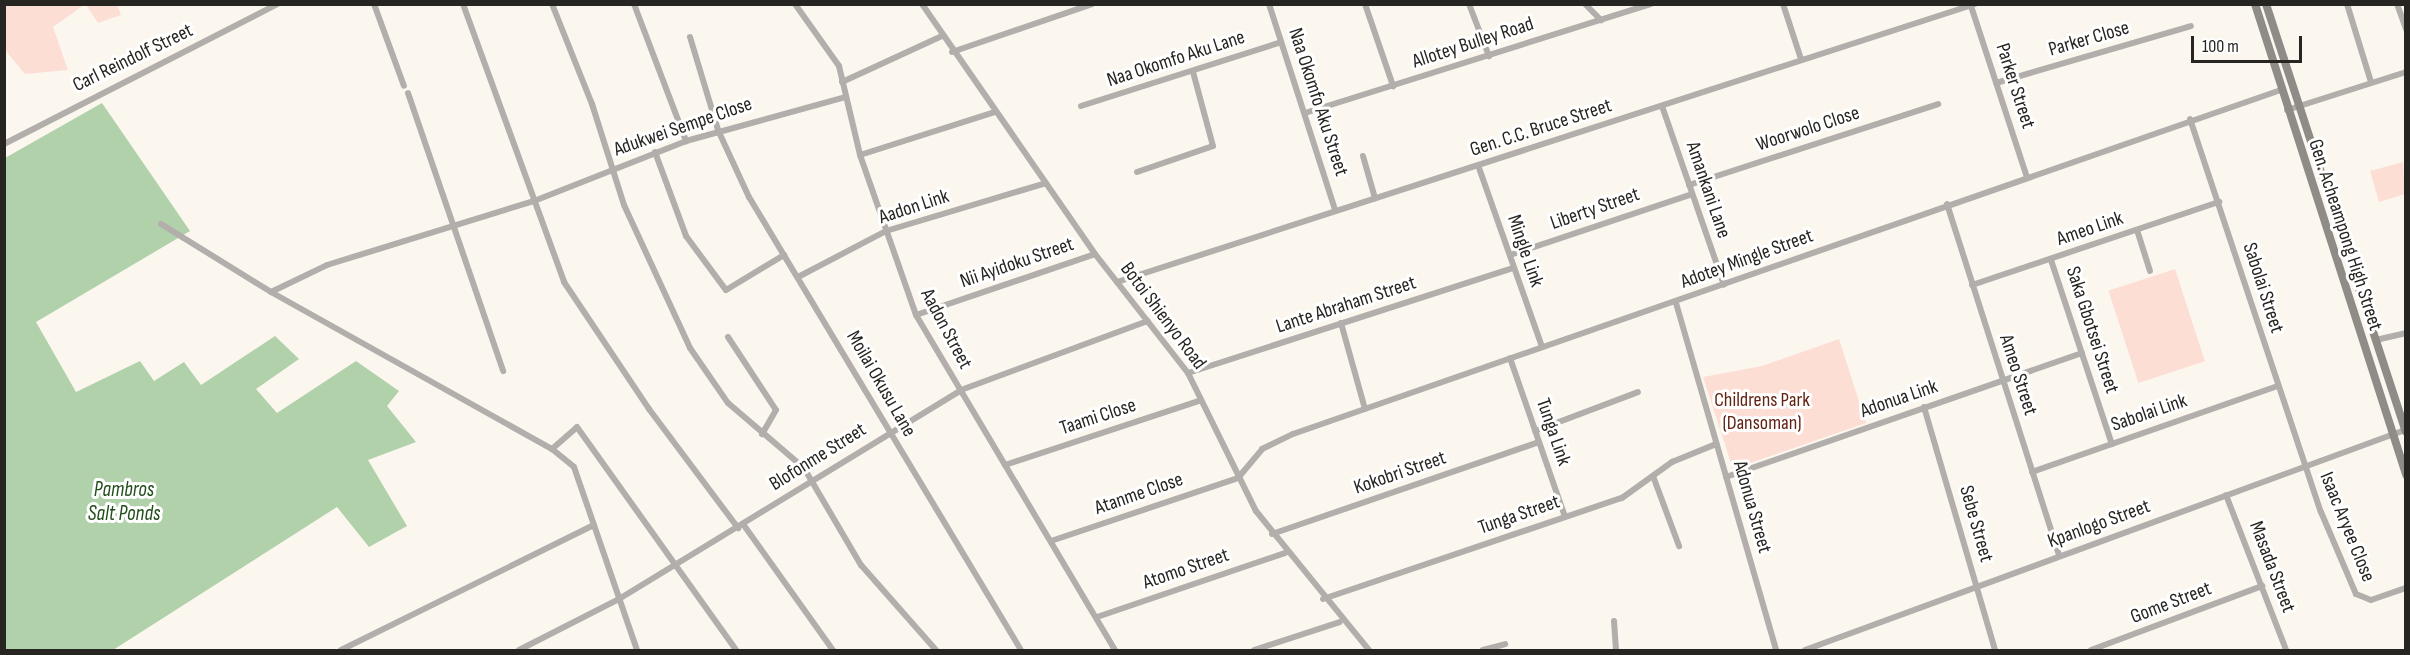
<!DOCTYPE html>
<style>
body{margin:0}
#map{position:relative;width:2410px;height:655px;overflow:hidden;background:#fbf7ef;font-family:"Sofia Sans Condensed",sans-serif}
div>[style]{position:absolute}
.green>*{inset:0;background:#fdded5;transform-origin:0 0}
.water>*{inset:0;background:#b1d1aa}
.minor>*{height:6px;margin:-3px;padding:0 3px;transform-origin:3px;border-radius:3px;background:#b1aeac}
.secondary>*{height:8px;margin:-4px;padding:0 4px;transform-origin:4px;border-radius:4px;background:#8f8b87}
span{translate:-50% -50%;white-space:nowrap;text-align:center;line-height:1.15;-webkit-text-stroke:6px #fff;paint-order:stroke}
.street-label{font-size:20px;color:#262522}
.park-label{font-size:20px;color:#612313}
.water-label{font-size:21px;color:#224e1a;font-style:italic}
.frame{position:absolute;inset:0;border:6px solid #262522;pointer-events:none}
.scale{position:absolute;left:2191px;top:36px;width:111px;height:27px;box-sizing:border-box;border:3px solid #262522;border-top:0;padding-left:8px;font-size:18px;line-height:21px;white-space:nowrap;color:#262522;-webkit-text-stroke:4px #fff;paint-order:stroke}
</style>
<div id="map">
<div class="green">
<div style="clip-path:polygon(4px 5px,84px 5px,53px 27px,68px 70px,25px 74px,5px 50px)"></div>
<div style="clip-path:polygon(86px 5px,117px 5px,121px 15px,98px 23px)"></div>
<div style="clip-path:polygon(2403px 162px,2405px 194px,2379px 202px,2370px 171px)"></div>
<div style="left:2175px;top:269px;width:97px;height:70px;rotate:72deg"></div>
<div style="clip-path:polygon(1839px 339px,1866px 423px,1733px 469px,1703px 377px,1762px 366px)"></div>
</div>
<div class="water">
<div style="clip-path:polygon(102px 103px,190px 231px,36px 322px,76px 392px,140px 361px,154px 381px,184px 362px,201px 385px,275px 336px,299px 359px,256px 389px,277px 413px,356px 361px,399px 391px,387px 406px,416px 442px,368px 460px,407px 526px,369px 547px,337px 507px,113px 650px,5px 650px,5px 158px)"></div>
</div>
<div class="minor">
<div style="left:374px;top:4px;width:87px;rotate:69.9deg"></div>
<div style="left:463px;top:4px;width:296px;rotate:70deg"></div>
<div style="left:564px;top:282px;width:153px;rotate:56.2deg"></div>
<div style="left:649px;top:409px;width:149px;rotate:53.2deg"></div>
<div style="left:552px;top:4px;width:108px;rotate:68.2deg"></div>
<div style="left:592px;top:104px;width:106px;rotate:72.4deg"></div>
<div style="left:624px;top:205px;width:157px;rotate:65.2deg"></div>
<div style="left:690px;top:348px;width:67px;rotate:55.4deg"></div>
<div style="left:728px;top:403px;width:100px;rotate:40.5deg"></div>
<div style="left:804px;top:468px;width:113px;rotate:59.6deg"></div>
<div style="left:861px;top:565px;width:113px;rotate:48.6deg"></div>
<div style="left:634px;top:4px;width:147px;rotate:69.2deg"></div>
<div style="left:795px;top:4px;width:76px;rotate:54.6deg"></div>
<div style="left:839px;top:66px;width:91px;rotate:76.7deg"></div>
<div style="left:860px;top:155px;width:170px;rotate:70.7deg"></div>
<div style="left:916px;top:315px;width:390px;rotate:59.3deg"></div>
<div style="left:922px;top:4px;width:304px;rotate:55.3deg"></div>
<div style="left:1095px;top:254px;width:151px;rotate:52deg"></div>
<div style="left:1188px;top:373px;width:154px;rotate:63.8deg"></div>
<div style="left:1256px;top:511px;width:179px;rotate:50.9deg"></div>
<div style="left:1269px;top:4px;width:216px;rotate:72.2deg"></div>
<div style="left:1365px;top:4px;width:87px;rotate:71.1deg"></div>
<div style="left:1469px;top:4px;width:56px;rotate:69deg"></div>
<div style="left:1585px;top:4px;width:23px;rotate:45deg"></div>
<div style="left:1783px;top:4px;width:58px;rotate:71.9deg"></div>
<div style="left:2347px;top:4px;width:82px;rotate:72.9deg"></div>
<div style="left:2397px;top:4px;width:27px;rotate:70deg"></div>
<div style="left:1971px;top:6px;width:180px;rotate:71.9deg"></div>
<div style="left:690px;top:37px;width:97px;rotate:73.2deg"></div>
<div style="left:718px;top:130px;width:74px;rotate:65.2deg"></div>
<div style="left:749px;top:197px;width:528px;rotate:59.02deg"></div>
<div style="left:952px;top:52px;width:148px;rotate:-18.9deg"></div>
<div style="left:842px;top:82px;width:110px;rotate:-24.7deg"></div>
<div style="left:1996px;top:83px;width:203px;rotate:-16.3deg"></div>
<div style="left:408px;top:93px;width:294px;rotate:71.1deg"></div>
<div style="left:1081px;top:106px;width:210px;rotate:-17.7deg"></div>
<div style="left:1662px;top:106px;width:189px;rotate:70.9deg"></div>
<div style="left:2287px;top:110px;width:125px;rotate:-17.7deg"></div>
<div style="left:1305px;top:113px;width:363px;rotate:-17.5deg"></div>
<div style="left:2190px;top:119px;width:414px;rotate:71.6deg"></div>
<div style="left:2321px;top:512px;width:89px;rotate:66.9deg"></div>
<div style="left:2356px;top:594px;width:16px;rotate:22deg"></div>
<div style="left:2371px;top:600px;width:37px;rotate:-19deg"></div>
<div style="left:4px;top:144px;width:307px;rotate:-27.1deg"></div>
<div style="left:655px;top:152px;width:90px;rotate:69.7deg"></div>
<div style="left:686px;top:236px;width:67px;rotate:53.5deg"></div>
<div style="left:726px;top:290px;width:68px;rotate:-31.1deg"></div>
<div style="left:860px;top:155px;width:142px;rotate:-17.7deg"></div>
<div style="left:1363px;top:156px;width:44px;rotate:74.1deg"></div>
<div style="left:1478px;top:165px;width:193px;rotate:70.6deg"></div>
<div style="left:1137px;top:172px;width:80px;rotate:-18.9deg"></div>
<div style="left:1213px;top:146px;width:77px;rotate:-105.1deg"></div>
<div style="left:1689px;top:185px;width:262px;rotate:-18deg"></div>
<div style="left:1947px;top:204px;width:369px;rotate:72.3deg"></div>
<div style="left:161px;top:224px;width:129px;rotate:31.7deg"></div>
<div style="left:271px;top:292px;width:322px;rotate:29.2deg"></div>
<div style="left:552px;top:449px;width:28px;rotate:39deg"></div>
<div style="left:574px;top:467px;width:194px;rotate:71deg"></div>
<div style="left:2137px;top:230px;width:43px;rotate:72.4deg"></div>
<div style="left:1510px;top:255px;width:192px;rotate:-18.5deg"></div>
<div style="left:2051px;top:260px;width:194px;rotate:71.7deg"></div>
<div style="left:798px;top:277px;width:99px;rotate:-27.6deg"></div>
<div style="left:886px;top:231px;width:167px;rotate:-16.7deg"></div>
<div style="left:1117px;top:282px;width:902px;rotate:-17.95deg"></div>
<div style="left:1972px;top:285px;width:261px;rotate:-18.6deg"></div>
<div style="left:271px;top:292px;width:62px;rotate:-25.7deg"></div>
<div style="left:327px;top:265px;width:217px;rotate:-17.2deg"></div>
<div style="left:534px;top:201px;width:163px;rotate:-21.5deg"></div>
<div style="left:686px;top:141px;width:166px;rotate:-15.4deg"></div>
<div style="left:1676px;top:303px;width:361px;rotate:73.9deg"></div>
<div style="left:916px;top:315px;width:189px;rotate:-18.8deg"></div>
<div style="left:1341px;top:323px;width:89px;rotate:74.4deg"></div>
<div style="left:728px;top:337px;width:87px;rotate:56.7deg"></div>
<div style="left:776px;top:410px;width:28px;rotate:120deg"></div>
<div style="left:2376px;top:340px;width:31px;rotate:-13deg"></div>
<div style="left:1510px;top:358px;width:168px;rotate:70.9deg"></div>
<div style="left:1188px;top:373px;width:342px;rotate:-17.9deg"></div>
<div style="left:1924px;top:407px;width:253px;rotate:73.7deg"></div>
<div style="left:1535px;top:431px;width:110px;rotate:-20.7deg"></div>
<div style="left:552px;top:449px;width:33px;rotate:-41deg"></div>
<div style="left:577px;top:427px;width:274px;rotate:54.5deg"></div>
<div style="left:1005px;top:465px;width:206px;rotate:-18.3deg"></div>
<div style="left:2032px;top:472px;width:261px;rotate:-19.3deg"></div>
<div style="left:1653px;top:476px;width:75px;rotate:69.6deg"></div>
<div style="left:1726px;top:477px;width:377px;rotate:-19.2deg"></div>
<div style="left:2226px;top:495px;width:166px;rotate:68.8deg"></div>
<div style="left:743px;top:524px;width:155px;rotate:54.5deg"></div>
<div style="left:1272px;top:534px;width:282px;rotate:-19deg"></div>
<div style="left:1051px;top:541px;width:197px;rotate:-18.6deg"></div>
<div style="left:1238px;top:478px;width:38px;rotate:-50deg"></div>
<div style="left:1262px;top:449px;width:34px;rotate:-26deg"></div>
<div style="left:1293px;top:434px;width:1046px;rotate:-19.2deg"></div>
<div style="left:1323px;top:599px;width:316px;rotate:-18.7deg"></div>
<div style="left:1622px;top:498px;width:62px;rotate:-35.8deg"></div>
<div style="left:1672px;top:462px;width:48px;rotate:-22.2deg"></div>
<div style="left:1097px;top:617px;width:199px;rotate:-18.8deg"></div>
<div style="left:1614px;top:621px;width:29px;rotate:86deg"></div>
<div style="left:341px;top:650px;width:282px;rotate:-26.3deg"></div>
<div style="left:519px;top:650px;width:112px;rotate:-27deg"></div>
<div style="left:619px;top:599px;width:401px;rotate:-31.4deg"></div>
<div style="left:961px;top:390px;width:199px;rotate:-20.3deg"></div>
<div style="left:1254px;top:650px;width:90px;rotate:-18deg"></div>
<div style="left:1483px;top:650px;width:23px;rotate:-15deg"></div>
<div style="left:1805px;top:650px;width:639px;rotate:-20.14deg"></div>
<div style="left:2091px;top:650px;width:183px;rotate:-20.5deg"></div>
</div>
<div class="secondary">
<div style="left:2255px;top:4px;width:495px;rotate:72.2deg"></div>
<div style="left:2266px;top:4px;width:450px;rotate:71.9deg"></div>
</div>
<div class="street-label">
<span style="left:2089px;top:39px;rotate:-16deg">Parker Close</span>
<span style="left:1473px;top:43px;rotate:-18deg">Allotey Bulley Road</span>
<span style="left:133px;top:58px;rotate:-26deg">Carl Reindolf Street</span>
<span style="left:1176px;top:59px;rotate:-18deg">Naa Okomfo Aku Lane</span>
<span style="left:2015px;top:86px;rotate:72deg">Parker Street</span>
<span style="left:1318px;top:102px;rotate:72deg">Naa Okomfo Aku Street</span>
<span style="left:683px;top:127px;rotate:-19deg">Adukwei Sempe Close</span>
<span style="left:1541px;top:128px;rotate:-18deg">Gen. C.C. Bruce Street</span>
<span style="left:1808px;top:129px;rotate:-18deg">Woorwolo Close</span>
<span style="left:1708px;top:190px;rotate:71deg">Amankani Lane</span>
<span style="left:914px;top:207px;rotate:-18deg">Aadon Link</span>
<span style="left:1595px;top:209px;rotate:-19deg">Liberty Street</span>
<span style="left:2090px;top:229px;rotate:-19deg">Ameo Link</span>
<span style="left:2345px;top:235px;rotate:72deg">Gen. Acheampong High Street</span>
<span style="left:1525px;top:251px;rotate:71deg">Mingle Link</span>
<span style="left:1747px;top:259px;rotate:-20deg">Adotey Mingle Street</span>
<span style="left:1017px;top:263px;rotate:-19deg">Nii Ayidoku Street</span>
<span style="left:2263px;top:288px;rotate:72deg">Sabolai Street</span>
<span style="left:1346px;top:305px;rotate:-18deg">Lante Abraham Street</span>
<span style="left:1163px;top:316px;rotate:53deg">Botoi Shienyo Road</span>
<span style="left:946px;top:329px;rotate:62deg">Aadon Street</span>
<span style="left:2092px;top:330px;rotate:72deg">Saka Gbotsei Street</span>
<span style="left:2018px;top:375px;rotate:72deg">Ameo Street</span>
<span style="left:881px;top:384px;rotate:60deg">Moilai Okusu Lane</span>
<span style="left:1899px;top:399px;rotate:-19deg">Adonua Link</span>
<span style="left:2149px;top:413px;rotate:-19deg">Sabolai Link</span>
<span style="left:1098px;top:417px;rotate:-18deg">Taami Close</span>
<span style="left:1553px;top:432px;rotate:71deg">Tunga Link</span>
<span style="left:818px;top:457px;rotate:-32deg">Blofonme Street</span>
<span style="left:1400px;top:473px;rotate:-19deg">Kokobri Street</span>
<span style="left:1139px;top:494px;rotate:-19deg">Atanme Close</span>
<span style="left:1752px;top:507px;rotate:74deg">Adonua Street</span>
<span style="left:1519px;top:515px;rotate:-19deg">Tunga Street</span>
<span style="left:1976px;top:524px;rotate:74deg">Sebe Street</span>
<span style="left:2099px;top:524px;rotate:-20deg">Kpanlogo Street</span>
<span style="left:2347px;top:527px;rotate:68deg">Isaac Aryee Close</span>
<span style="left:2272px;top:567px;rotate:69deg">Masada Street</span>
<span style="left:1186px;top:569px;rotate:-19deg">Atomo Street</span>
<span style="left:2171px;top:603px;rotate:-21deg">Gome Street</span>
</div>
<div class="park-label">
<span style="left:1762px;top:412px">Childrens Park<br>(Dansoman)</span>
</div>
<div class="water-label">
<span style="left:124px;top:502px">Pambros<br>Salt Ponds</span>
</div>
<div class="frame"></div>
<div class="scale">100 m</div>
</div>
